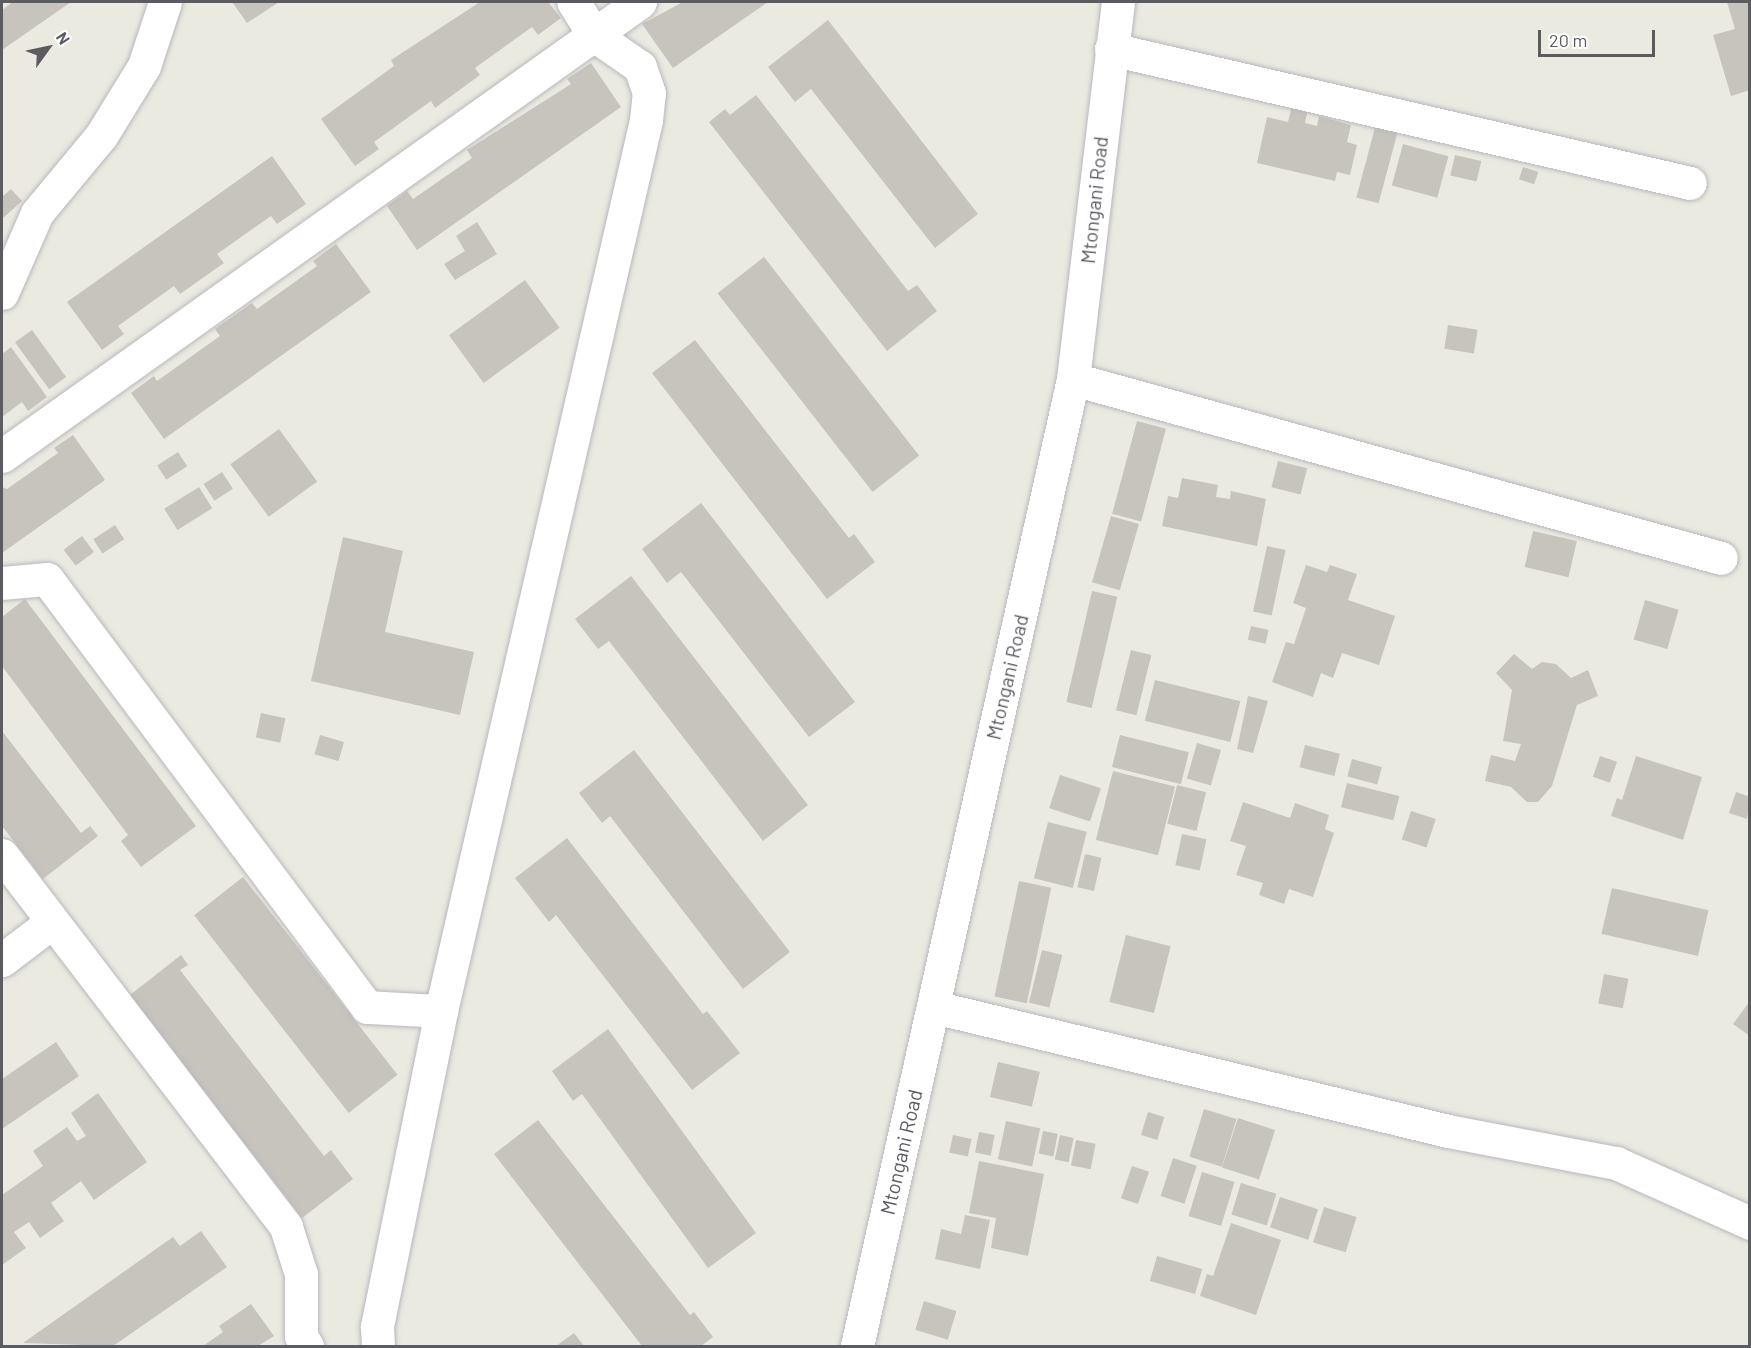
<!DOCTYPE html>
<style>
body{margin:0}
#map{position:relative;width:1751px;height:1348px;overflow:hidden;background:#ebeae1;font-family:Barlow,sans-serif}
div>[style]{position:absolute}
.building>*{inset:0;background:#c7c4be;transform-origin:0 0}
.roads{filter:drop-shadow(0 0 2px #b7b8bd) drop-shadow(0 0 2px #b7b8bd)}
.minor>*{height:33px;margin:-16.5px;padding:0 16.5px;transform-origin:16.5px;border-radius:16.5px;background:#fff}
span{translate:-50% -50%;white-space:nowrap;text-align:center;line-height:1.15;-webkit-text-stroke:5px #fff;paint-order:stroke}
.street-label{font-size:20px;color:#5a5c61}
.frame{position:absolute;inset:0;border:3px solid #5a5c61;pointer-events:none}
.north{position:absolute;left:18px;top:18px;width:60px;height:60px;-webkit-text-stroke:4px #fff;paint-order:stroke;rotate:57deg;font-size:16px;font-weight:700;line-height:24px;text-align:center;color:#5a5c61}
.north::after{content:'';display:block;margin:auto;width:21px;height:27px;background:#5a5c61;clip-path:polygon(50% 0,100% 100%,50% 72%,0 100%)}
.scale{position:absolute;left:1538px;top:30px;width:117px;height:27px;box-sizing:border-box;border:3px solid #5a5c61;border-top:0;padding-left:8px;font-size:18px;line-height:21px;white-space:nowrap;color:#5a5c61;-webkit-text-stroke:4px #fff;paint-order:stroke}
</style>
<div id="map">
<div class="building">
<div style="clip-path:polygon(13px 2px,71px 2px,2px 50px,2px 10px)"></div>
<div style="clip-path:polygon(232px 2px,279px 2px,247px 23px)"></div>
<div style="clip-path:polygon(480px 2px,548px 2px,561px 18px,538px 35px,532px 27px,475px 68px,480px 75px,435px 108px,431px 101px,374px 142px,379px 149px,355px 166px,321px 119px,394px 66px,391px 60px)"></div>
<div style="clip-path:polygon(683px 2px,768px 2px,673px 68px,642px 24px)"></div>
<div style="clip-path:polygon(1727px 2px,1750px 2px,1750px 90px,1731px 96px,1713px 35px,1735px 29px)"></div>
<div style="clip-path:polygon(828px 20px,978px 214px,935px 248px,811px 89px,795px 102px,768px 67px)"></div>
<div style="clip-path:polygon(591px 63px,621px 107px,417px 250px,387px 206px,407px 191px,413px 199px,472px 158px,467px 150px,571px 84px,567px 79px)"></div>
<div style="clip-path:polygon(756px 95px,908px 291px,917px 285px,937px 311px,887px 351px,709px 122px,725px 109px,730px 115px)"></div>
<div style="clip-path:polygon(1292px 106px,1308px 109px,1305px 123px,1317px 126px,1319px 116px,1351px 125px,1347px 142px,1357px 145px,1350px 175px,1337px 172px,1335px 181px,1257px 163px,1267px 117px,1288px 122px)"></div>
<div style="left:1376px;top:124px;width:23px;height:76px;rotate:15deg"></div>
<div style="left:1403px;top:144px;width:47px;height:43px;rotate:15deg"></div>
<div style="left:1455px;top:155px;width:27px;height:21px;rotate:13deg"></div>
<div style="clip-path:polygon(272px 156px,306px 204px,277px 224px,271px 216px,217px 254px,224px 263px,180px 294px,174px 286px,118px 326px,124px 334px,102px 350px,67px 302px)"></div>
<div style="left:1523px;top:167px;width:16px;height:13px;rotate:18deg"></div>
<div style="clip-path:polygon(11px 189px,22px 201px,2px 219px,2px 197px)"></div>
<div style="clip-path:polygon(477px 222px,497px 254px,455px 280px,444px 264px,465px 251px,456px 236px)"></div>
<div style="clip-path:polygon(336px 244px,371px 292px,164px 439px,131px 393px,154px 376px,157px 381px,220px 336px,215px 329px,252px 303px,257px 309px,317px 266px,313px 261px)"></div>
<div style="left:764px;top:257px;width:252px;height:59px;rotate:52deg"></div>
<div style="left:525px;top:280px;width:59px;height:94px;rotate:54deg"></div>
<div style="left:1448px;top:325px;width:30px;height:24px;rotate:9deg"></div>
<div style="left:32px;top:330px;width:58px;height:21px;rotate:54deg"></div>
<div style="clip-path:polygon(695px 340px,849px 538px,854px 534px,875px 562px,827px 599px,652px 373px)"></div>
<div style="clip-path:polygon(11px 347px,47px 397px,28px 411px,22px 402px,2px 417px,2px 354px)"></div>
<div style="left:1137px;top:421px;width:30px;height:96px;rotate:15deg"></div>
<div style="left:279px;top:429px;width:65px;height:60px;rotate:54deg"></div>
<div style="clip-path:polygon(73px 435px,105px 480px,2px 553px,2px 487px,7px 489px,58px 453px,54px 448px)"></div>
<div style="left:178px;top:452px;width:17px;height:25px;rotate:57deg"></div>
<div style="left:1278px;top:461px;width:30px;height:27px;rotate:14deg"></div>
<div style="left:222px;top:472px;width:20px;height:22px;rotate:57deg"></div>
<div style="clip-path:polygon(1182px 478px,1218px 485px,1216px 497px,1230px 499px,1231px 491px,1266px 499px,1257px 546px,1162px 526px,1168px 496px,1178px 498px)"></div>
<div style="left:199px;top:487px;width:25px;height:41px;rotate:58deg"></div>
<div style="clip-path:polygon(701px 503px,855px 702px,809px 737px,681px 572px,667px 583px,642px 549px)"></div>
<div style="left:1111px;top:516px;width:29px;height:69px;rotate:16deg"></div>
<div style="left:115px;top:525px;width:17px;height:26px;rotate:57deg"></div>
<div style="left:1533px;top:531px;width:45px;height:37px;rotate:13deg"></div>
<div style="left:82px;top:536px;width:20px;height:23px;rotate:53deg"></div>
<div style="clip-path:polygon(343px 537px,403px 551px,385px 632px,474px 652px,460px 715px,311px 681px)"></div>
<div style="left:1267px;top:546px;width:19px;height:67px;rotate:12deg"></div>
<div style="clip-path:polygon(1306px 565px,1327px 572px,1330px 565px,1357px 574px,1348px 600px,1395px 616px,1379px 665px,1342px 653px,1333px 678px,1321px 673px,1313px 697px,1272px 682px,1286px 642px,1294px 644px,1306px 608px,1293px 603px)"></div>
<div style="clip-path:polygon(631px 576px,808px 805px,763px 841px,609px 641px,598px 649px,575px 619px)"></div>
<div style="left:1092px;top:591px;width:26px;height:114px;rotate:13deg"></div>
<div style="clip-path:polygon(25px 599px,196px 826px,141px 867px,121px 841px,128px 835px,2px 666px,2px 617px)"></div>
<div style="left:1645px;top:600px;width:35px;height:41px;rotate:16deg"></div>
<div style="left:1251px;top:626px;width:18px;height:14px;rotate:13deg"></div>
<div style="left:1131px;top:650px;width:21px;height:62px;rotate:14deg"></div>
<div style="clip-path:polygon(1514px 654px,1532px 669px,1542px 662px,1556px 664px,1571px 678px,1588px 670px,1598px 696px,1577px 705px,1552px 786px,1538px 802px,1527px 802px,1511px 787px,1485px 781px,1491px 755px,1515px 761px,1521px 744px,1503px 741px,1512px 690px,1496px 673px)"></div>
<div style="left:1155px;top:680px;width:88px;height:42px;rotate:14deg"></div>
<div style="clip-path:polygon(1248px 696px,1268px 701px,1253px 753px,1237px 749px)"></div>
<div style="left:261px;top:713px;width:25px;height:25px;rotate:12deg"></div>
<div style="clip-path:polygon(2px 731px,81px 833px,90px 826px,98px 836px,43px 879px,2px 826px)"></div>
<div style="left:320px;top:735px;width:25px;height:20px;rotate:16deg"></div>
<div style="left:1120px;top:735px;width:71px;height:33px;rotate:14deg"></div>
<div style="left:1197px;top:743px;width:25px;height:37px;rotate:16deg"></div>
<div style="left:1305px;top:745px;width:36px;height:23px;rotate:14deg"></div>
<div style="clip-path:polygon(634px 750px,790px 952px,743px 989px,610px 816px,602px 823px,579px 793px)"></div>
<div style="left:1600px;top:756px;width:18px;height:22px;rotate:19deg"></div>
<div style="clip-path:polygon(1636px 756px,1702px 777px,1683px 840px,1611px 816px,1617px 798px,1622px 800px)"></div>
<div style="left:1352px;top:759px;width:31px;height:18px;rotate:15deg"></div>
<div style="left:1113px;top:771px;width:64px;height:71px;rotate:14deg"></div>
<div style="left:1060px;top:775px;width:43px;height:35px;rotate:18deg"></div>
<div style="left:1347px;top:783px;width:54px;height:25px;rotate:14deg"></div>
<div style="left:1177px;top:785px;width:30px;height:40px;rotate:14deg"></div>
<div style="clip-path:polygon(1736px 792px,1750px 797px,1747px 819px,1729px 813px)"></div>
<div style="clip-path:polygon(1243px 802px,1290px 818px,1295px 803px,1329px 815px,1325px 829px,1334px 833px,1313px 897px,1289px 889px,1284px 904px,1259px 895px,1263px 883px,1236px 875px,1246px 846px,1230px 841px)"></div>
<div style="left:1411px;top:811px;width:26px;height:30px;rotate:18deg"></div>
<div style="left:1048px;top:822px;width:40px;height:58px;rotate:14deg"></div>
<div style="left:1182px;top:834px;width:25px;height:32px;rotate:12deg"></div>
<div style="clip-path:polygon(567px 838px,703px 1014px,707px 1011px,740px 1053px,692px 1090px,556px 915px,549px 922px,515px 878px)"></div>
<div style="left:1085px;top:854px;width:17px;height:34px;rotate:13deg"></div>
<div style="left:243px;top:877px;width:251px;height:62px;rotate:52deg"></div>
<div style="left:1019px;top:881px;width:33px;height:118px;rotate:12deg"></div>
<div style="left:1612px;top:888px;width:99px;height:47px;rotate:13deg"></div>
<div style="left:1126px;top:935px;width:46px;height:69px;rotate:14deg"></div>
<div style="left:1042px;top:950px;width:21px;height:54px;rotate:14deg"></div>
<div style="clip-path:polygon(181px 955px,188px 965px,180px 970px,324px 1156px,331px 1150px,353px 1179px,302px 1218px,130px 995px)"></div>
<div style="left:1604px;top:974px;width:25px;height:30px;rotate:11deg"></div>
<div style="clip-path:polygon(1750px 1001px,1750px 1036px,1733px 1024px)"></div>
<div style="clip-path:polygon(608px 1029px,756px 1233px,708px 1268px,582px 1094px,573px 1101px,552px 1071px)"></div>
<div style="clip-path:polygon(56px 1042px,79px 1076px,2px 1129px,2px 1079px)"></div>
<div style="left:998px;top:1062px;width:43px;height:36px;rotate:13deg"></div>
<div style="clip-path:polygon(98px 1093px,147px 1162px,94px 1200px,81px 1181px,51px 1203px,64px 1221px,40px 1238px,29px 1222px,14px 1232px,26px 1248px,2px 1265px,2px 1195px,43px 1166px,33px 1151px,67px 1127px,77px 1141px,86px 1136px,71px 1113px)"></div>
<div style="left:1204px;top:1109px;width:34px;height:50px;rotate:17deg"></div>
<div style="left:1148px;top:1112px;width:17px;height:24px;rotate:17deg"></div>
<div style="left:1238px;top:1118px;width:39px;height:52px;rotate:18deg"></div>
<div style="clip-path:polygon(538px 1120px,690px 1315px,694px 1312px,713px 1337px,701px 1346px,642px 1346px,494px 1154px)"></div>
<div style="left:1006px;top:1121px;width:35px;height:39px;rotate:12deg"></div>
<div style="left:1043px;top:1131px;width:15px;height:23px;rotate:11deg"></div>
<div style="left:979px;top:1132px;width:16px;height:21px;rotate:11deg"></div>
<div style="left:953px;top:1135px;width:19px;height:18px;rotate:12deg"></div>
<div style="left:1060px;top:1135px;width:14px;height:25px;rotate:12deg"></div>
<div style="left:1076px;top:1140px;width:20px;height:26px;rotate:11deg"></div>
<div style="left:1173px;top:1158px;width:25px;height:40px;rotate:18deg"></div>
<div style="clip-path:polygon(979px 1161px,1044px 1174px,1028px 1256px,991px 1248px,996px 1218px,969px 1213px)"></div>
<div style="left:1132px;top:1166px;width:18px;height:34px;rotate:19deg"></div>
<div style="left:1202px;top:1172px;width:34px;height:46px;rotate:17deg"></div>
<div style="left:1241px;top:1183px;width:37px;height:33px;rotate:17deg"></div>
<div style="left:1280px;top:1197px;width:40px;height:32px;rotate:18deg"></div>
<div style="left:1324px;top:1207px;width:34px;height:37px;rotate:17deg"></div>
<div style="clip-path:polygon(965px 1215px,990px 1220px,980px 1269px,935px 1259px,941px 1229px,961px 1234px)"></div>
<div style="clip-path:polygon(1231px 1223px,1281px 1240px,1256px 1315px,1200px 1296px,1207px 1274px,1213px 1276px)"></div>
<div style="clip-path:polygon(201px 1231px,227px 1267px,113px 1346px,23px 1343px,173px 1237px,180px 1246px)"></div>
<div style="left:1157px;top:1256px;width:47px;height:26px;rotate:16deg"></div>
<div style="left:924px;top:1301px;width:34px;height:30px;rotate:17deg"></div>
<div style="clip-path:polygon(251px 1304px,274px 1336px,258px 1346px,203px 1346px,223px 1332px,219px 1326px)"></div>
<div style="clip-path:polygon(574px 1333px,584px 1346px,556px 1346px)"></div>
</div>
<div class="roads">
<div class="minor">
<div style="left:1111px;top:49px;width:594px;rotate:13.03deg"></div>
<div style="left:2px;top:293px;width:87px;rotate:-66.4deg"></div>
<div style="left:37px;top:213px;width:100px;rotate:-50.3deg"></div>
<div style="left:101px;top:136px;width:82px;rotate:-58.4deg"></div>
<div style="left:144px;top:66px;width:67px;rotate:-71.8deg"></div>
<div style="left:1073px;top:379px;width:672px;rotate:15.44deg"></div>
<div style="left:2px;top:456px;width:783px;rotate:-35.44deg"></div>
<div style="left:2px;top:583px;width:45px;rotate:-5.1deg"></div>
<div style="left:47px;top:579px;width:534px;rotate:53.22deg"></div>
<div style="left:367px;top:1007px;width:74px;rotate:3.1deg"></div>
<div style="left:2px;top:855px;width:468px;rotate:52.6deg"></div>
<div style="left:286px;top:1227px;width:49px;rotate:72.3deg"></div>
<div style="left:301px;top:1274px;width:62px;rotate:90deg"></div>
<div style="left:301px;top:1336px;width:12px;rotate:59deg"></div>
<div style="left:2px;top:960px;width:63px;rotate:-37.2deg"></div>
<div style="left:934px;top:1007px;width:529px;rotate:13.56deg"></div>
<div style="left:1448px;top:1131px;width:171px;rotate:10.8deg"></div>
<div style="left:1616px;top:1163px;width:147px;rotate:24.1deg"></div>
<div style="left:378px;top:1346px;width:20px;rotate:-93deg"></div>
<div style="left:377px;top:1326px;width:321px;rotate:-78.5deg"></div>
<div style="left:441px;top:1011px;width:914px;rotate:-77.04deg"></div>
<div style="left:646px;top:120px;width:27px;rotate:-84deg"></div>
<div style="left:649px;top:93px;width:28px;rotate:-109deg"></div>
<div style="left:640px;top:67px;width:56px;rotate:-145.2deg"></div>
<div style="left:594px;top:35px;width:39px;rotate:-122deg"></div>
<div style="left:857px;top:1346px;width:991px;rotate:-77.41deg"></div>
<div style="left:1073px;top:379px;width:380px;rotate:-83.2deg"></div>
</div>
</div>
<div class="street-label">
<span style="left:1094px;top:200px;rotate:-84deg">Mtongani Road</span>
<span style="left:1007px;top:677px;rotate:-77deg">Mtongani Road</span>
<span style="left:901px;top:1152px;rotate:-77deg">Mtongani Road</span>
</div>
<div class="frame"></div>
<div class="north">N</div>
<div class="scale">20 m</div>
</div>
